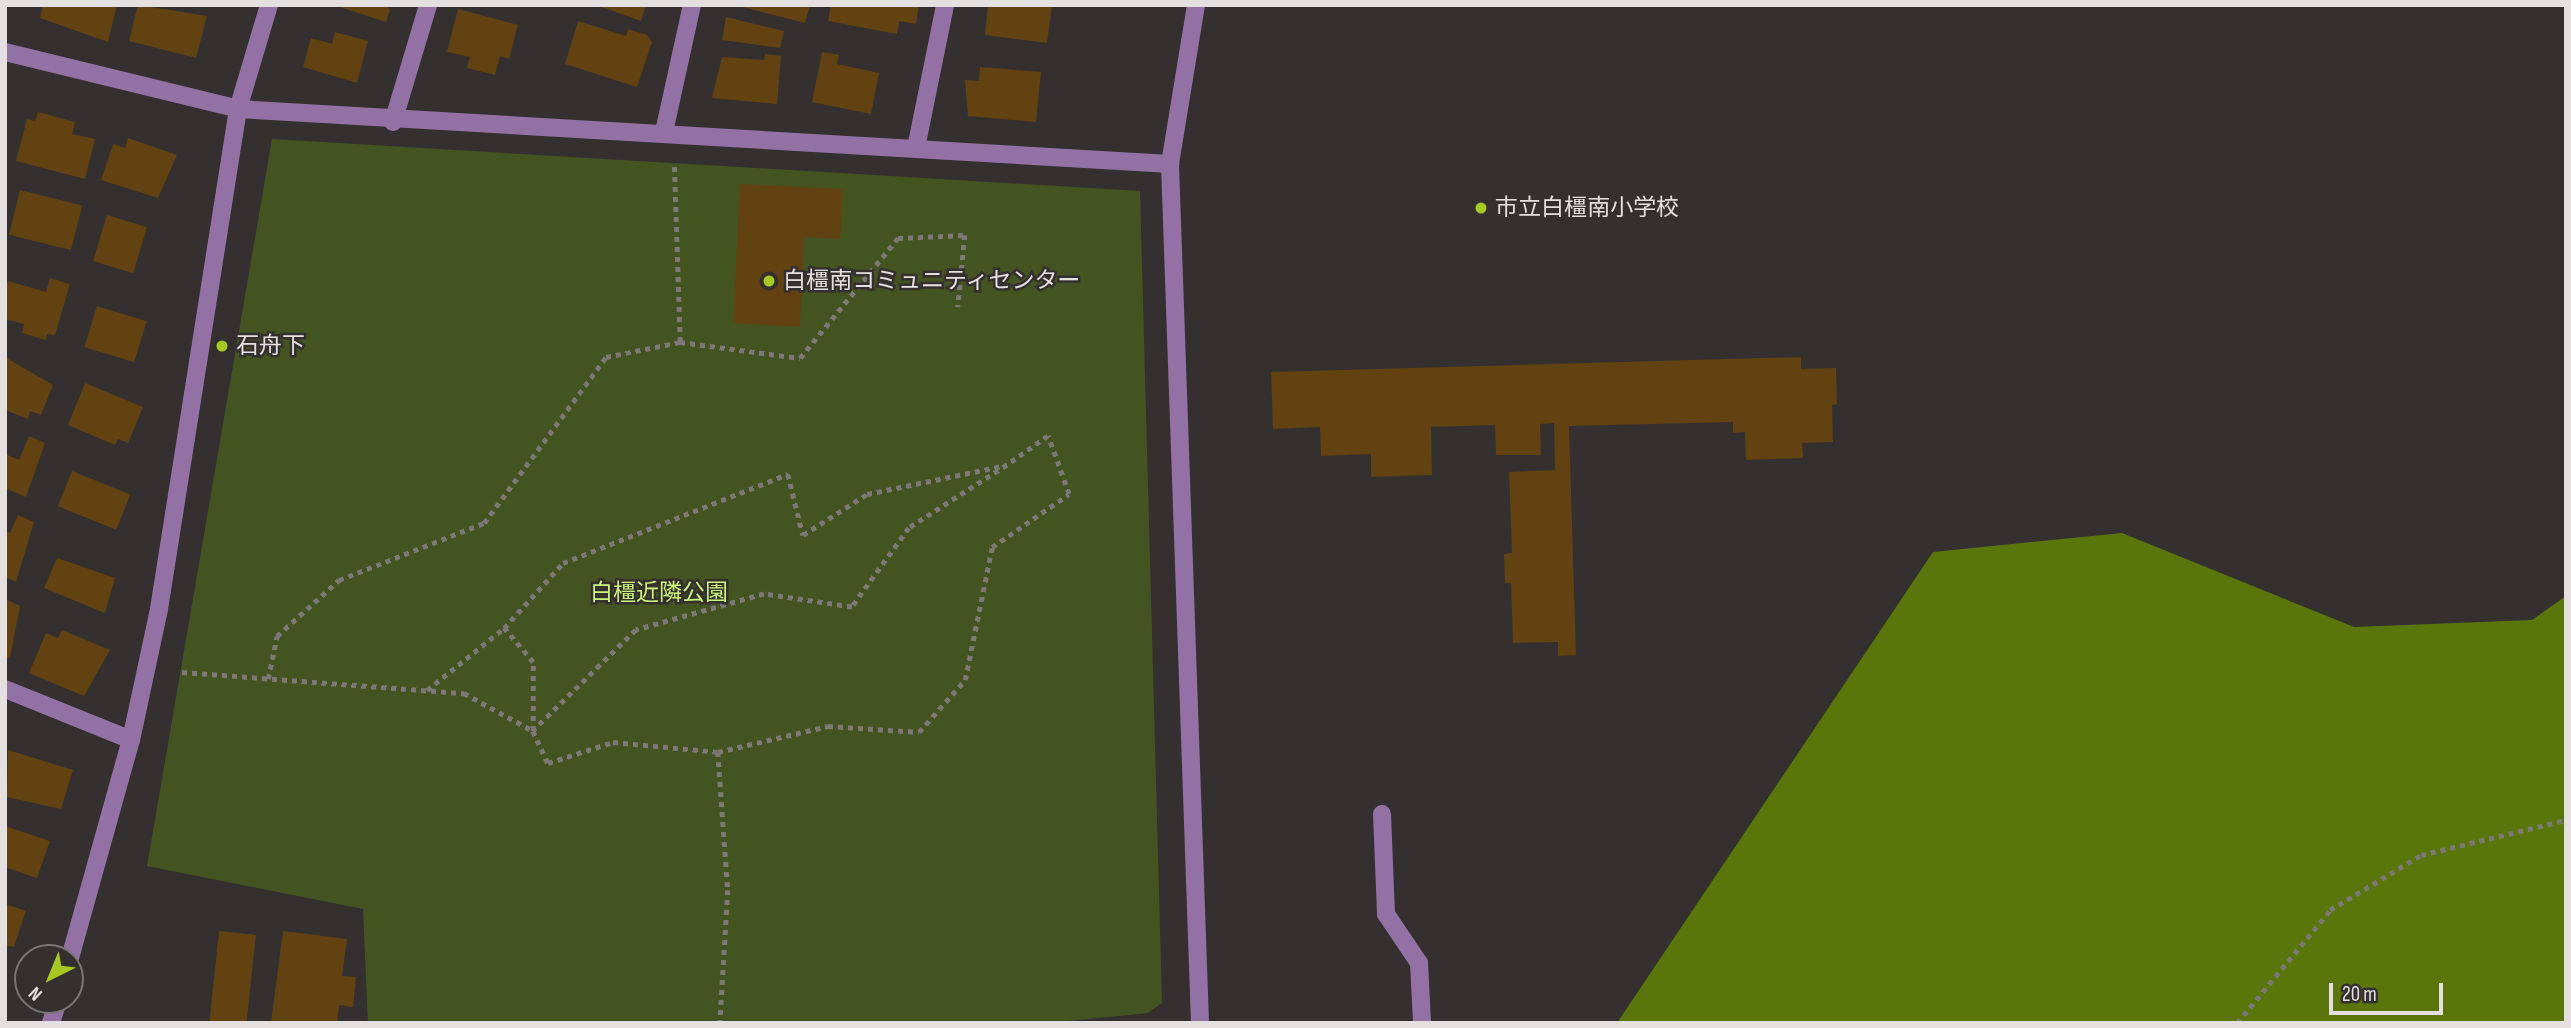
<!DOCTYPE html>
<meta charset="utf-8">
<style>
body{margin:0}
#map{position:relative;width:2571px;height:1028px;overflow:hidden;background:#34302f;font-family:"Sofia Sans Condensed","Noto Sans JP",sans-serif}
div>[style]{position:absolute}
.green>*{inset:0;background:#445421}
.forest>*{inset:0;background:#5a760b}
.building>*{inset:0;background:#624211;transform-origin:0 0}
.path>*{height:4.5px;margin-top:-2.25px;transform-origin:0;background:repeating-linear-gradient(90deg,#7b7877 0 5px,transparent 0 10px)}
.minor>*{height:18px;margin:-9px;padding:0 9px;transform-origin:9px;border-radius:9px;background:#9471a4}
.dots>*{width:19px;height:19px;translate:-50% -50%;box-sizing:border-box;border:4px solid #34302f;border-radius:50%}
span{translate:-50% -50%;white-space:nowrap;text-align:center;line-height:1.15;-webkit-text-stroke:5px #34302f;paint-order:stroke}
.poi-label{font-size:23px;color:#e3e0df}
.left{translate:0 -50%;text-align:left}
.park-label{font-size:23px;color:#caf378}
.frame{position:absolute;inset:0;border:7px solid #e3e0df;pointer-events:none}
.north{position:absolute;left:14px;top:944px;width:70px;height:70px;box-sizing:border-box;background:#34302f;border:2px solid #7a7675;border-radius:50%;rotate:223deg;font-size:19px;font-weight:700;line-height:28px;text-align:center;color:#e3e0df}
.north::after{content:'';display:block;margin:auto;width:24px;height:32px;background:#a6c821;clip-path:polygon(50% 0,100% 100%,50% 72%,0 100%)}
.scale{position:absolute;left:2329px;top:983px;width:114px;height:32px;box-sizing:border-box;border:4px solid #e3e0df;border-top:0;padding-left:9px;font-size:21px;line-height:24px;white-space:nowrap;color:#e3e0df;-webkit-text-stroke:5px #34302f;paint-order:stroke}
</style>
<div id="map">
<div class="green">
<div style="clip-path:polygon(272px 139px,1140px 191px,1162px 1003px,1148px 1013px,1049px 1023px,368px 1023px,363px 909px,147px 866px)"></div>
</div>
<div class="forest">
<div style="clip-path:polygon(2122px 533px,2354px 627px,2532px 620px,2566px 596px,2566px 1023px,1617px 1023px,1933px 552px)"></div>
</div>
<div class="building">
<div style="clip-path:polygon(43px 5px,117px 5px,108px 42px,40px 18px)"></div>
<div style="clip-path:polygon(138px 5px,207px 16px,196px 58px,129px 41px)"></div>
<div style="clip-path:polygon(334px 5px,386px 5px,390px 10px,386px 22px)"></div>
<div style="clip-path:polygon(596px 5px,646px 5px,641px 21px)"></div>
<div style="clip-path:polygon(735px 5px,810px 5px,805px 23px)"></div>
<div style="clip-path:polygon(831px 5px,919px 5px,916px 24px,899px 21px,897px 34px,828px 21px)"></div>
<div style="clip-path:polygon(988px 5px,1052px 5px,1047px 43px,985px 35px)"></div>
<div style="clip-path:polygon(458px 9px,518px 25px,509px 59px,500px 56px,495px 75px,467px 68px,470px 57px,447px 52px)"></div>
<div style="clip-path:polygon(726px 17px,784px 31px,780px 48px,722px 40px)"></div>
<div style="clip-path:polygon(578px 21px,626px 36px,628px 29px,647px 35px,652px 42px,637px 87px,565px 64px)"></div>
<div style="clip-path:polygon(335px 32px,368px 41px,357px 83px,303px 67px,311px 38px,332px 44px)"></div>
<div style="clip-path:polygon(822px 52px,839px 55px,837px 64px,879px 73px,871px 114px,812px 102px)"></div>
<div style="clip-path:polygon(765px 54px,781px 56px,777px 104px,712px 98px,722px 57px,764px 60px)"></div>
<div style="clip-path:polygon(980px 67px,1041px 72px,1036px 122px,968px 116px,965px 80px,979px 81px)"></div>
<div style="clip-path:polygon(38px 112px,75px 122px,72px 134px,95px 139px,85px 179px,16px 161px,27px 119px,35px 121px)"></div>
<div style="clip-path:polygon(128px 138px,177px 155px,158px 198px,101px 180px,113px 144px,125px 148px)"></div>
<div style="clip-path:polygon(740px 184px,843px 189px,840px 239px,804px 237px,800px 327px,733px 323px)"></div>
<div style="left:20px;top:190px;width:64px;height:46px;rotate:14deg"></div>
<div style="left:107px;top:215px;width:42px;height:48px;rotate:17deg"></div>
<div style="clip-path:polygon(50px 278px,70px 284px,55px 335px,47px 334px,46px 340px,22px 333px,24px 324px,5px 319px,5px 290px,8px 281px,46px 292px)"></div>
<div style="left:97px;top:306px;width:52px;height:43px;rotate:17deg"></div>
<div style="clip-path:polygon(5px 357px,53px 385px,41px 415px,30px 411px,28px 419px,5px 410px)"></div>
<div style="clip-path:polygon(1801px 357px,1801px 369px,1836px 368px,1837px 404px,1832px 405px,1833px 442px,1802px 443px,1803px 458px,1746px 460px,1745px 432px,1733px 433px,1733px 422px,1569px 426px,1576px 655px,1558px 656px,1558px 642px,1513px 643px,1511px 583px,1505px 583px,1504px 554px,1512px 553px,1509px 472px,1555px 470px,1554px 423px,1540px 424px,1541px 455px,1496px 455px,1495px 425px,1431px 427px,1432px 475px,1371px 477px,1371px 454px,1321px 456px,1320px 427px,1273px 429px,1271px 372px)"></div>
<div style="clip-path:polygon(85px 383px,143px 407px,128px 443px,118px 439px,115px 445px,68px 425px)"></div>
<div style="clip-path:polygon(29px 436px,45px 443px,26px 497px,5px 488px,5px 454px,19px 460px)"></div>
<div style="left:72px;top:471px;width:63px;height:38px;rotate:22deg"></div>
<div style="clip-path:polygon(18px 515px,34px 522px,16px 582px,5px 577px,5px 531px,10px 533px)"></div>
<div style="clip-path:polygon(57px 558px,115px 578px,105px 613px,44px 588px)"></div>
<div style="clip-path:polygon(5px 599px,20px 606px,10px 658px,5px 657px)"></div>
<div style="clip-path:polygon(62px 630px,110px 650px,84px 696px,29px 673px,46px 633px,58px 638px)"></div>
<div style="clip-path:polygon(8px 750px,73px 770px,61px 809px,7px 797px)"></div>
<div style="clip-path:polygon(5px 826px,50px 841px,37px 878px,5px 867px)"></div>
<div style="clip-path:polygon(5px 904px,26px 911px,14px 947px,5px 945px)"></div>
<div style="left:219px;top:931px;width:37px;height:93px;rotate:6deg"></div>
<div style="clip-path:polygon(283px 931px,347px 939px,342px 976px,356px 977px,353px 1007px,339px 1005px,337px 1023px,271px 1023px)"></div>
</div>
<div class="path">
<div style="left:680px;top:342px;width:121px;rotate:7.6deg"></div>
<div style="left:800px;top:358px;width:155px;rotate:-50.8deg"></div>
<div style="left:898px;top:238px;width:67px;rotate:-2.6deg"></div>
<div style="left:965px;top:235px;width:72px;rotate:95.6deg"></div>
<div style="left:182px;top:672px;width:283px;rotate:4.3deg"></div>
<div style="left:464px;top:693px;width:79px;rotate:28.8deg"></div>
<div style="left:533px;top:731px;width:35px;rotate:65deg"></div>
<div style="left:548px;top:763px;width:68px;rotate:-17.9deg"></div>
<div style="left:613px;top:742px;width:105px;rotate:5.4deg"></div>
<div style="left:718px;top:752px;width:138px;rotate:85.9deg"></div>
<div style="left:728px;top:890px;width:133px;rotate:93.4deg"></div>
<div style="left:268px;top:679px;width:44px;rotate:-78.2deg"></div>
<div style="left:277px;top:636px;width:84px;rotate:-42.1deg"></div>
<div style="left:339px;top:580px;width:156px;rotate:-21.5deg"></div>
<div style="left:484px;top:523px;width:206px;rotate:-53.7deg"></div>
<div style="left:606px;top:357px;width:76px;rotate:-11.5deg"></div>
<div style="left:680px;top:342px;width:179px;rotate:-91.9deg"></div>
<div style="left:427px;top:690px;width:99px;rotate:-38.8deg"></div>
<div style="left:504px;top:628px;width:88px;rotate:-47.8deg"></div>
<div style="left:563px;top:563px;width:242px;rotate:-21.6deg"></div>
<div style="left:788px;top:474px;width:63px;rotate:76.2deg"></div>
<div style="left:803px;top:535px;width:76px;rotate:-32.6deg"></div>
<div style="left:867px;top:494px;width:143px;rotate:-11.7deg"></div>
<div style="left:1007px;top:465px;width:117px;rotate:147.3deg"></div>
<div style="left:909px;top:528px;width:97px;rotate:125.8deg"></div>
<div style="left:852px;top:607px;width:89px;rotate:-171.6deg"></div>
<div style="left:764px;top:594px;width:133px;rotate:164.3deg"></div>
<div style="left:636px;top:630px;width:144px;rotate:135.6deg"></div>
<div style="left:533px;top:731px;width:69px;rotate:-90deg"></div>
<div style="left:533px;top:662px;width:45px;rotate:-130.5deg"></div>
<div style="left:718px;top:752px;width:113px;rotate:-13.3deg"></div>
<div style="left:828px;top:726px;width:91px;rotate:3.8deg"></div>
<div style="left:919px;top:732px;width:69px;rotate:-48.5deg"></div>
<div style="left:965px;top:680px;width:136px;rotate:-78.5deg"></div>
<div style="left:992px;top:547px;width:93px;rotate:-34.5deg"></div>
<div style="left:1069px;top:494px;width:62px;rotate:-109.9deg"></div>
<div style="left:1048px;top:436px;width:50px;rotate:144.7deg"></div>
<div style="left:2237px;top:1023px;width:146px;rotate:-50.5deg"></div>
<div style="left:2330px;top:910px;width:106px;rotate:-31.1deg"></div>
<div style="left:2421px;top:855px;width:149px;rotate:-13.6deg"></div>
</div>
<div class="minor">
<div style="left:1196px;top:5px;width:161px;rotate:99.3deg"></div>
<div style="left:1170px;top:164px;width:860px;rotate:88deg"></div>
<div style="left:5px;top:52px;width:240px;rotate:13.7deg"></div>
<div style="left:238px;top:109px;width:934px;rotate:3.38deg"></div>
<div style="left:393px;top:122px;width:122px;rotate:-73.3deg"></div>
<div style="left:664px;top:132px;width:130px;rotate:-77.6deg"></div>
<div style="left:916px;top:148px;width:146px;rotate:-78.5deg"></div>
<div style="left:5px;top:689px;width:136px;rotate:22deg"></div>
<div style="left:1382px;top:814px;width:100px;rotate:87.7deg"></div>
<div style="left:1386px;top:914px;width:59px;rotate:56deg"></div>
<div style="left:1419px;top:963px;width:60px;rotate:87.1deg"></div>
<div style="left:70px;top:958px;width:226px;rotate:-74.4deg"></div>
<div style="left:131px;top:740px;width:134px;rotate:-77.9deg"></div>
<div style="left:159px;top:609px;width:506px;rotate:-81.02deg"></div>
<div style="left:238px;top:109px;width:109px;rotate:-73.4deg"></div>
<div style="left:51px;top:1023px;width:24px;rotate:-73deg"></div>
</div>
<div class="dots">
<div style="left:1481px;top:208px;background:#a6c821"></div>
<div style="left:769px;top:281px;background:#a6c821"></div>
<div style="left:222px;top:346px;background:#a6c821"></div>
</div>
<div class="poi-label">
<span class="left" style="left:1495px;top:208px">市立白橿南小学校</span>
<span class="left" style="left:783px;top:281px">白橿南コミュニティセンター</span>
<span class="left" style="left:236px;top:346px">石舟下</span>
</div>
<div class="park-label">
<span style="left:659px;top:593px">白橿近隣公園</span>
</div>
<div class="frame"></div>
<div class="north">N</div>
<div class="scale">20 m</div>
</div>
